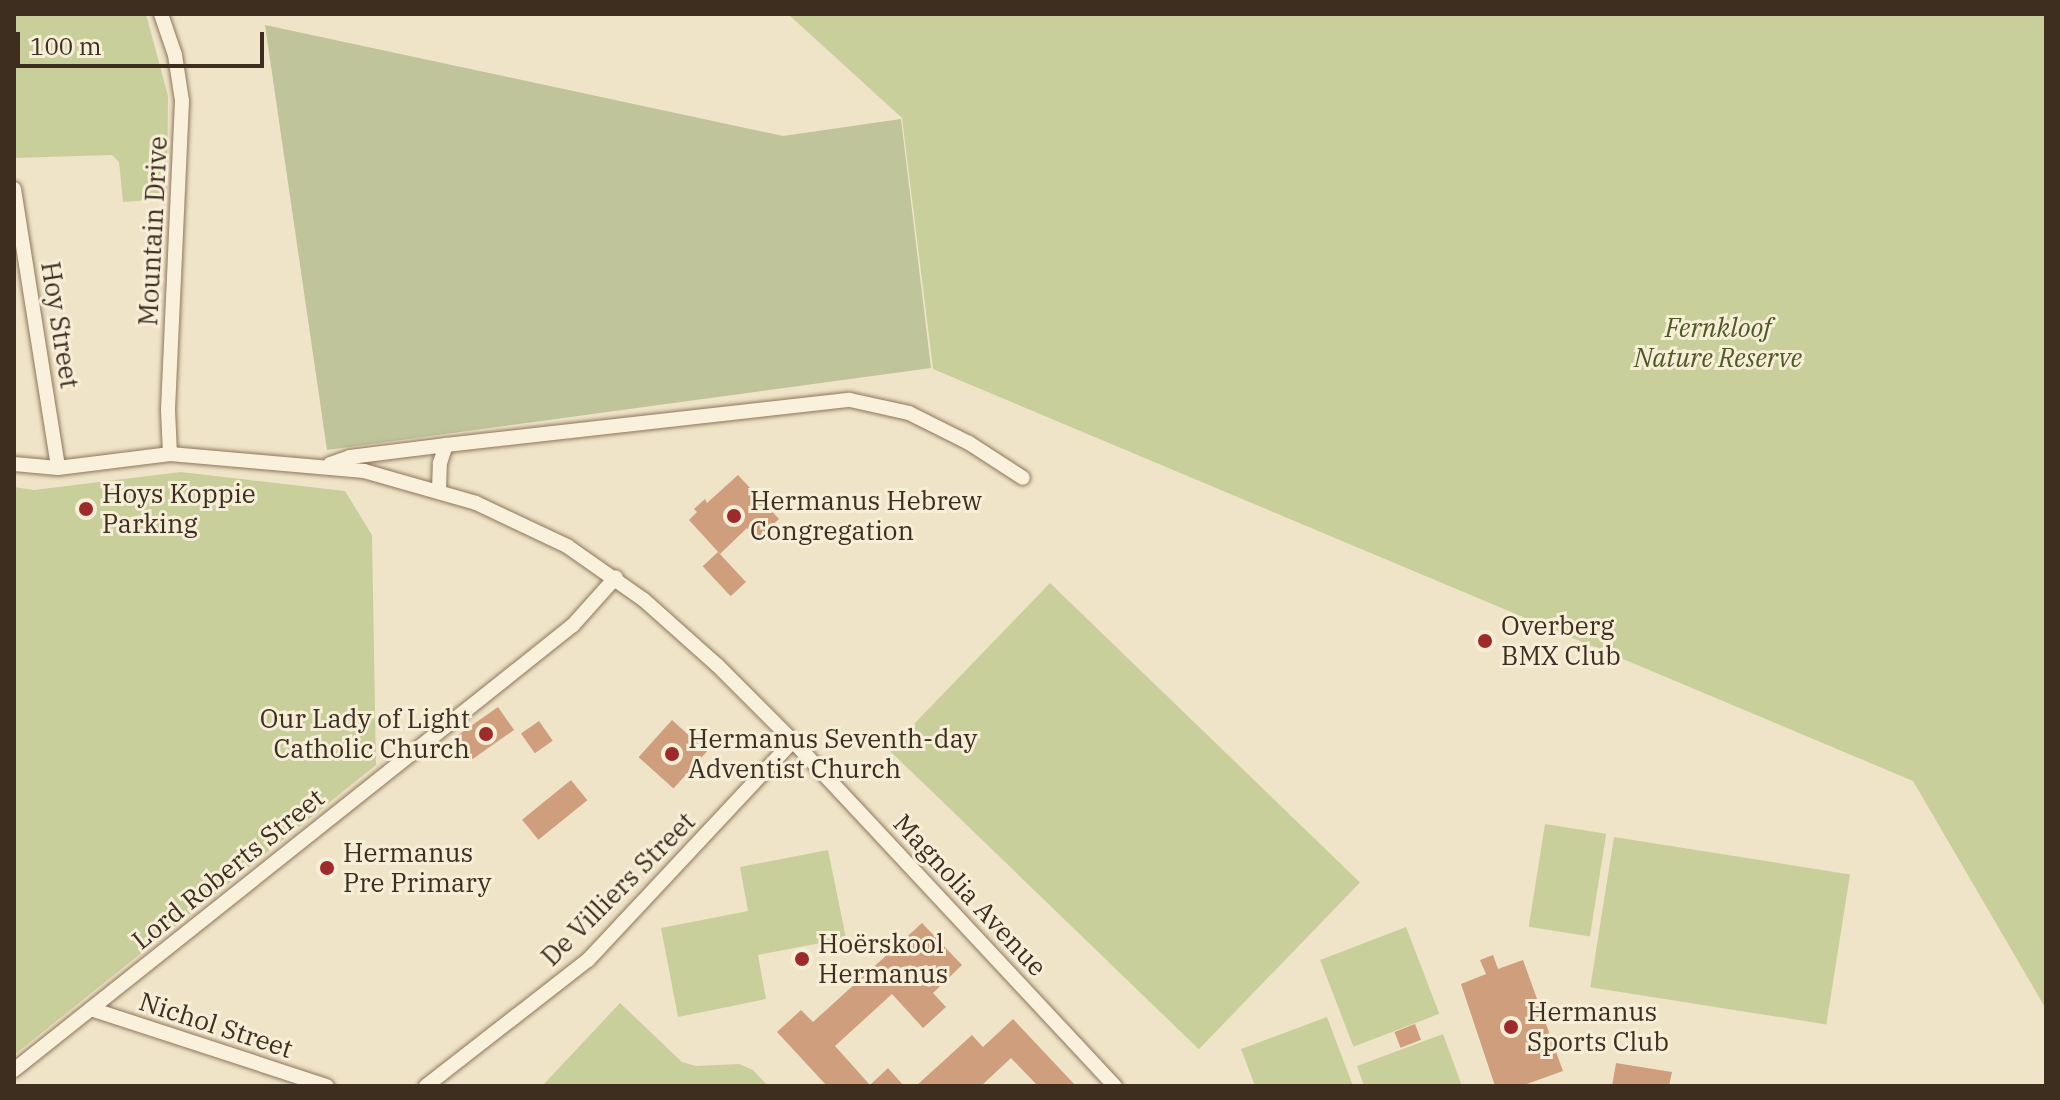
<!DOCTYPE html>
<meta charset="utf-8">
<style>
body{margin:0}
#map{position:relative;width:2060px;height:1100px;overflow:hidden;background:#f0e4c8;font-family:"IBM Plex Serif",serif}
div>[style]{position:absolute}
.green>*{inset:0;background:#c9cf9b;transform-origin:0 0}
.cemetery>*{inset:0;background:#bfc49a}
.building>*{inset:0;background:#cf9f7d;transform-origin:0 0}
.roads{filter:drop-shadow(0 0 2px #8d765c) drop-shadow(0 0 2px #8d765c)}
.minor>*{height:14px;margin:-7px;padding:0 7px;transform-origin:7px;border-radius:7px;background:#faf1dc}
.dots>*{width:22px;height:22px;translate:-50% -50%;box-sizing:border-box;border:4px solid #f7eed8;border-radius:50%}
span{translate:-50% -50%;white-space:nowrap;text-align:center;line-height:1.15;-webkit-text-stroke:6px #f7eed8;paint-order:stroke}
.street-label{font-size:26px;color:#3d2e20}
.park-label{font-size:26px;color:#4d5a26;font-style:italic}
.poi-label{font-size:26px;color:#3d2e20}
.left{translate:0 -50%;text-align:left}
.right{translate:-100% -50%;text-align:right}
.frame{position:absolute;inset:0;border:16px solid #3d2e20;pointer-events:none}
.scale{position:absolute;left:16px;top:32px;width:248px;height:36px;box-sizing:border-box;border:4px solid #3d2e20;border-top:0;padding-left:10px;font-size:24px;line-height:28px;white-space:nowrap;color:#3d2e20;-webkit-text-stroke:6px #f7eed8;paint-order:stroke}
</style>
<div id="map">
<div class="green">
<div style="clip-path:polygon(14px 14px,146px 14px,168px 96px,167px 199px,123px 202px,119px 162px,112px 155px,14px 158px)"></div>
<div style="clip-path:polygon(788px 14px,2046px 14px,2046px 1009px,1913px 781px,933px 369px,902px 118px)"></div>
<div style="clip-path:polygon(181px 472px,345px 491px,372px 535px,376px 765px,14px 1055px,14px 487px,34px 490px)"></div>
<div style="left:1050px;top:583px;width:431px;height:232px;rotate:44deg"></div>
<div style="left:1545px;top:824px;width:62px;height:104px;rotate:9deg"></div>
<div style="left:1614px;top:837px;width:239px;height:152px;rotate:9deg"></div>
<div style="clip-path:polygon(828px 850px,846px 938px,758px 955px,766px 999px,678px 1017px,661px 928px,748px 911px,740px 867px)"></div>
<div style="left:1406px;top:927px;width:93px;height:92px;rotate:69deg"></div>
<div style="clip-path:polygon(620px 1003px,682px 1062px,696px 1066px,739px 1064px,753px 1070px,768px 1086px,542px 1086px)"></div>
<div style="clip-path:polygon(1327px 1017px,1353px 1086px,1255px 1086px,1241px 1049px)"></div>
<div style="clip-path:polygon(1443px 1034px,1462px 1086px,1364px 1086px,1357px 1066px)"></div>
</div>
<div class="cemetery">
<div style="clip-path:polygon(265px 25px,783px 136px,901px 119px,931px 368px,327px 450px)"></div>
</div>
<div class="building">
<div style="clip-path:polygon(738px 475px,779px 519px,758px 539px,747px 528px,720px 554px,689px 520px,697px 512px,694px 509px,705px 499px,707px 503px)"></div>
<div style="left:718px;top:552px;width:41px;height:21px;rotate:47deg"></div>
<div style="left:498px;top:707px;width:28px;height:51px;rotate:55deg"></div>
<div style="left:672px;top:720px;width:47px;height:50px;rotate:42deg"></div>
<div style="left:539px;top:721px;width:24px;height:22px;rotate:55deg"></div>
<div style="left:571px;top:780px;width:26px;height:63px;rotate:51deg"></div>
<div style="clip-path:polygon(922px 923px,962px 965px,933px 993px,946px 1007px,923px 1028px,892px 994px,835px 1046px,870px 1085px,888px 1068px,904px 1086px,827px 1086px,777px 1032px,801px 1010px,813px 1022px)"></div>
<div style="clip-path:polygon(1493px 955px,1498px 969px,1523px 960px,1563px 1071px,1521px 1086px,1495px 1086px,1461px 984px,1486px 974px,1480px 960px)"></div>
<div style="clip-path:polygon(1013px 1019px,1076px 1086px,1038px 1086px,1011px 1058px,981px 1086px,916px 1086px,972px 1035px,983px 1047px)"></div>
<div style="left:1415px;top:1024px;width:17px;height:22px;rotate:69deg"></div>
<div style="clip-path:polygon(1616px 1063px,1672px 1072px,1669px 1086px,1612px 1086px)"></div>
</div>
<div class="roads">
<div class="minor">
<div style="left:161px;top:14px;width:43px;rotate:71.1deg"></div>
<div style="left:175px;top:55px;width:47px;rotate:81.3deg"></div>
<div style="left:182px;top:101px;width:309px;rotate:92.6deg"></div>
<div style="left:168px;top:410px;width:44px;rotate:87.4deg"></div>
<div style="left:14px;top:189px;width:282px;rotate:81deg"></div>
<div style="left:14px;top:464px;width:44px;rotate:5.2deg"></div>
<div style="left:58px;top:468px;width:113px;rotate:-7.1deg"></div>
<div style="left:170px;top:454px;width:195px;rotate:5deg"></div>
<div style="left:364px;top:471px;width:116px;rotate:15.9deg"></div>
<div style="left:476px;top:503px;width:101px;rotate:25.3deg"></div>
<div style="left:567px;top:546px;width:94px;rotate:35deg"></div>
<div style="left:644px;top:600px;width:98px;rotate:41.7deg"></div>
<div style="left:717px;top:665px;width:107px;rotate:45deg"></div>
<div style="left:793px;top:741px;width:472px;rotate:47deg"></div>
<div style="left:330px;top:464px;width:21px;rotate:-19deg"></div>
<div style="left:350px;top:457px;width:97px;rotate:-7.1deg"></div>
<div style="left:446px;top:445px;width:406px;rotate:-6.4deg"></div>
<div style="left:850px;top:400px;width:60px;rotate:12.4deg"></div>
<div style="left:909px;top:413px;width:67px;rotate:26.6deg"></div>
<div style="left:969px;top:443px;width:64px;rotate:32.9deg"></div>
<div style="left:439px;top:489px;width:26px;rotate:-88deg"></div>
<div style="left:440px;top:463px;width:19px;rotate:-72deg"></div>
<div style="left:91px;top:1009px;width:248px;rotate:18.1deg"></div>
<div style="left:14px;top:1070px;width:714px;rotate:-38.52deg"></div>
<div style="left:573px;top:625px;width:64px;rotate:-48.1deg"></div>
<div style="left:426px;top:1086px;width:205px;rotate:-37.9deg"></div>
<div style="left:588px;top:960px;width:300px;rotate:-46.9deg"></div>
</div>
</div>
<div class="dots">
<div style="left:86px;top:509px;background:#9e2a2b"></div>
<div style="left:734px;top:516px;background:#9e2a2b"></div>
<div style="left:1485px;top:641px;background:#9e2a2b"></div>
<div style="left:486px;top:734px;background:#9e2a2b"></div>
<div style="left:672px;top:754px;background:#9e2a2b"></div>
<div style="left:327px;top:868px;background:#9e2a2b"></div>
<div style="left:802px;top:959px;background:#9e2a2b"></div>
<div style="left:1511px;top:1027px;background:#9e2a2b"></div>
</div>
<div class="street-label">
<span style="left:153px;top:231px;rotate:-87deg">Mountain Drive</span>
<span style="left:60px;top:325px;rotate:81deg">Hoy Street</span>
<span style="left:228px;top:869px;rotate:-39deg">Lord Roberts Street</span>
<span style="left:618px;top:889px;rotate:-45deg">De Villiers Street</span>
<span style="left:970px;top:895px;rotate:47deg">Magnolia Avenue</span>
<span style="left:216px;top:1025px;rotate:18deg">Nichol Street</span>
</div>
<div class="park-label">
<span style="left:1718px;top:343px">Fernkloof<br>Nature Reserve</span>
</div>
<div class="poi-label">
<span class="left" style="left:102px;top:509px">Hoys Koppie<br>Parking</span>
<span class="left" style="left:750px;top:516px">Hermanus Hebrew<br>Congregation</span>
<span class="left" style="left:1501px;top:641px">Overberg<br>BMX Club</span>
<span class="right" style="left:470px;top:734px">Our Lady of Light<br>Catholic Church</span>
<span class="left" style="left:688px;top:754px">Hermanus Seventh-day<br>Adventist Church</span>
<span class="left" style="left:343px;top:868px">Hermanus<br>Pre Primary</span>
<span class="left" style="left:818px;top:959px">Hoërskool<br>Hermanus</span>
<span class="left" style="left:1527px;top:1027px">Hermanus<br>Sports Club</span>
</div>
<div class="frame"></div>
<div class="scale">100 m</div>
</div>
